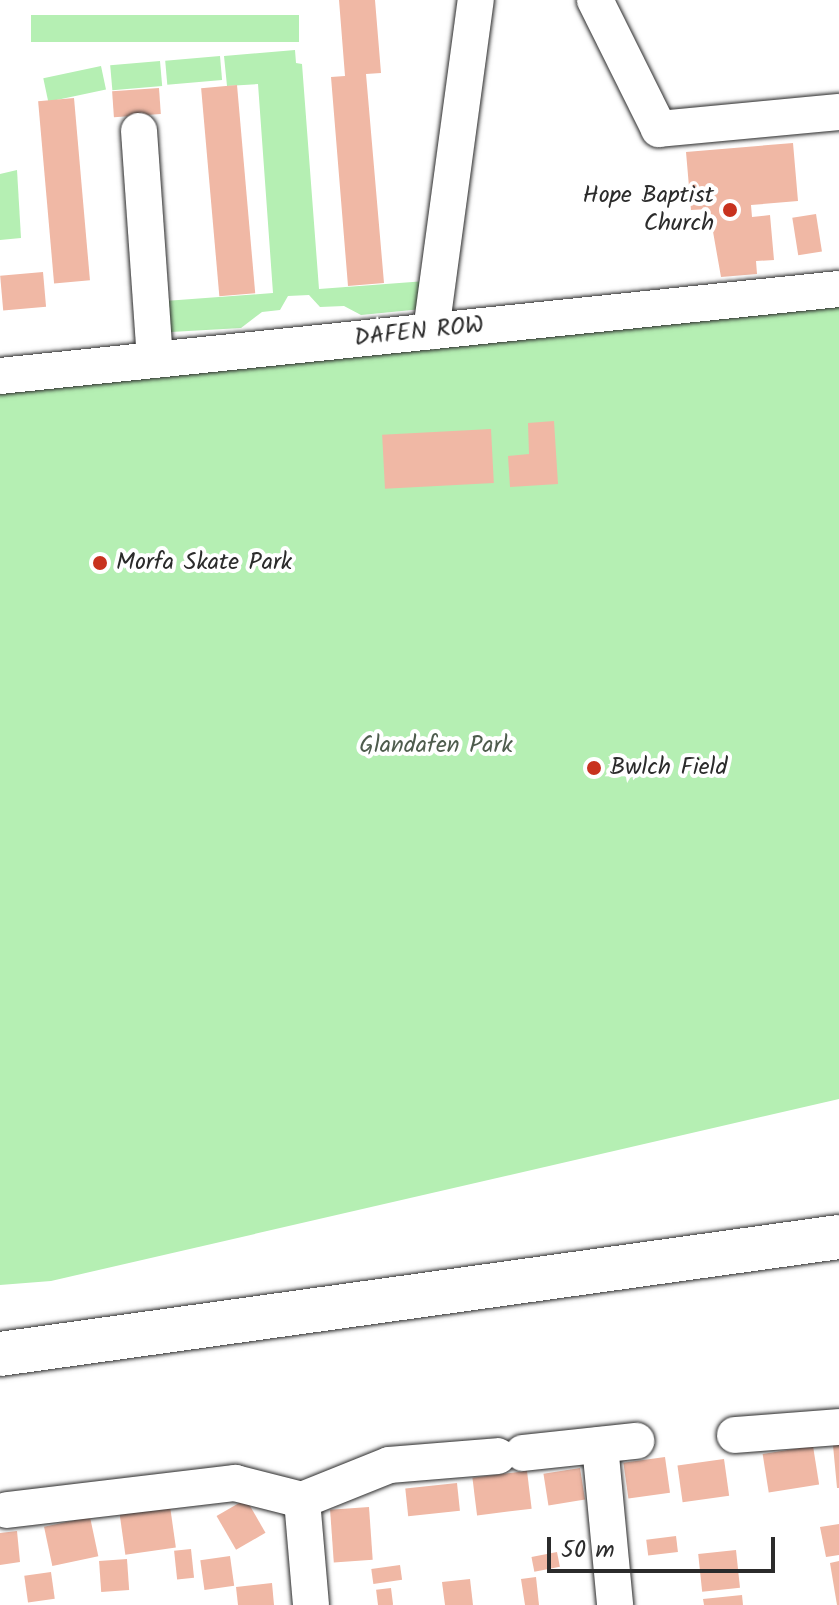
<!DOCTYPE html>
<style>
body{margin:0}
#map{position:relative;width:839px;height:1605px;overflow:hidden;background:#fff;font-family:Kalam,sans-serif}
div>[style]{position:absolute}
.green>*{inset:0;background:#b5efb3;transform-origin:0 0}
.building>*{inset:0;background:#f0b8a5;transform-origin:0 0}
.roads{filter:drop-shadow(0 0 2px #2b2b2b) drop-shadow(0 0 2px #2b2b2b)}
.minor>*{height:36px;margin:-18px;padding:0 18px;transform-origin:18px;border-radius:18px;background:#fff}
.major>*{height:44px;margin:-22px;padding:0 22px;transform-origin:22px;border-radius:22px;background:#fff}
.dots>*{width:22px;height:22px;translate:-50% -50%;box-sizing:border-box;border:4px solid #fff;border-radius:50%}
span{translate:-50% -50%;white-space:nowrap;text-align:center;line-height:1.15;-webkit-text-stroke:8px #fff;paint-order:stroke}
.poi-label{font-size:24px;color:#2b2b2b}
.right{translate:-100% -50%;text-align:right}
.left{translate:0 -50%;text-align:left}
.street-label{font-size:24px;color:#2b2b2b}
.park-label{font-size:24px;color:#4e5c4d}
.scale{position:absolute;left:547px;top:1537px;width:228px;height:36px;box-sizing:border-box;border:4px solid #2b2b2b;border-top:0;padding-left:10px;font-size:24px;line-height:28px;white-space:nowrap;color:#2b2b2b;-webkit-text-stroke:6px #fff;paint-order:stroke}
</style>
<div id="map">
<div class="green">
<div style="left:299px;top:15px;width:27px;height:268px;rotate:90deg"></div>
<div style="clip-path:polygon(295px 50px,296px 63px,302px 64px,319px 289px,426px 281px,422px 309px,361px 315px,344px 306px,320px 307px,309px 295px,288px 296px,280px 310px,262px 312px,241px 328px,171px 332px,165px 301px,273px 293px,258px 84px,227px 86px,224px 56px)"></div>
<div style="left:220px;top:56px;width:24px;height:55px;rotate:85deg"></div>
<div style="left:160px;top:61px;width:25px;height:50px;rotate:85deg"></div>
<div style="left:101px;top:66px;width:24px;height:59px;rotate:78deg"></div>
<div style="clip-path:polygon(17px 170px,21px 238px,0 240px,0 174px)"></div>
<div style="clip-path:polygon(839px 298px,839px 1099px,51px 1281px,0 1285px,0 384px)"></div>
</div>
<div class="building">
<div style="clip-path:polygon(339px 0,375px 0,381px 73px,366px 74px,384px 283px,348px 286px,331px 77px,345px 76px)"></div>
<div style="left:237px;top:85px;width:209px;height:36px;rotate:85deg"></div>
<div style="left:159px;top:88px;width:26px;height:47px;rotate:86deg"></div>
<div style="left:74px;top:98px;width:183px;height:36px;rotate:85deg"></div>
<div style="clip-path:polygon(793px 143px,798px 201px,751px 205px,752px 217px,770px 215px,774px 260px,756px 261px,757px 274px,721px 277px,709px 209px,691px 210px,686px 152px)"></div>
<div style="left:816px;top:214px;width:38px;height:24px;rotate:81deg"></div>
<div style="left:43px;top:272px;width:35px;height:43px;rotate:85deg"></div>
<div style="clip-path:polygon(554px 421px,558px 484px,510px 487px,508px 456px,529px 454px,528px 423px)"></div>
<div style="left:491px;top:429px;width:54px;height:109px;rotate:87deg"></div>
<div style="clip-path:polygon(833px 1445px,839px 1445px,839px 1488px,837px 1488px)"></div>
<div style="left:813px;top:1446px;width:39px;height:51px;rotate:81deg"></div>
<div style="left:665px;top:1457px;width:36px;height:42px;rotate:82deg"></div>
<div style="left:724px;top:1459px;width:37px;height:47px;rotate:82deg"></div>
<div style="left:580px;top:1468px;width:32px;height:37px;rotate:81deg"></div>
<div style="left:527px;top:1471px;width:38px;height:55px;rotate:83deg"></div>
<div style="left:457px;top:1483px;width:28px;height:52px;rotate:84deg"></div>
<div style="left:246px;top:1499px;width:39px;height:34px;rotate:60deg"></div>
<div style="left:170px;top:1506px;width:42px;height:51px;rotate:82deg"></div>
<div style="left:369px;top:1507px;width:53px;height:39px;rotate:86deg"></div>
<div style="left:90px;top:1517px;width:40px;height:47px;rotate:78deg"></div>
<div style="clip-path:polygon(839px 1524px,839px 1555px,826px 1557px,820px 1527px)"></div>
<div style="clip-path:polygon(17px 1531px,20px 1562px,0 1565px,0 1533px)"></div>
<div style="left:676px;top:1536px;width:16px;height:30px;rotate:83deg"></div>
<div style="left:191px;top:1549px;width:29px;height:17px;rotate:84deg"></div>
<div style="left:736px;top:1550px;width:38px;height:38px;rotate:84deg"></div>
<div style="left:557px;top:1552px;width:15px;height:26px;rotate:79deg"></div>
<div style="left:230px;top:1556px;width:30px;height:30px;rotate:82deg"></div>
<div style="left:127px;top:1559px;width:31px;height:28px;rotate:86deg"></div>
<div style="clip-path:polygon(839px 1561px,839px 1605px,837px 1605px,830px 1563px)"></div>
<div style="left:400px;top:1565px;width:15px;height:29px;rotate:82deg"></div>
<div style="left:51px;top:1572px;width:27px;height:27px;rotate:82deg"></div>
<div style="clip-path:polygon(536px 1577px,539px 1605px,525px 1605px,521px 1579px)"></div>
<div style="clip-path:polygon(470px 1579px,473px 1605px,445px 1605px,442px 1582px)"></div>
<div style="clip-path:polygon(272px 1583px,274px 1605px,238px 1605px,236px 1587px)"></div>
<div style="left:391px;top:1588px;width:17px;height:15px;rotate:83deg"></div>
<div style="clip-path:polygon(742px 1595px,743px 1605px,704px 1605px,703px 1599px)"></div>
</div>
<div class="roads">
<div class="minor">
<div style="left:595px;top:0;width:144px;rotate:63.6deg"></div>
<div style="left:659px;top:129px;width:181px;rotate:-5.4deg"></div>
<div style="left:139px;top:131px;width:229px;rotate:86deg"></div>
<div style="left:431px;top:331px;width:334px;rotate:-82.3deg"></div>
<div style="left:0;top:376px;width:843px;rotate:-5.92deg"></div>
<div style="left:735px;top:1435px;width:104px;rotate:-4.4deg"></div>
<div style="left:600px;top:1445px;width:161px;rotate:84.6deg"></div>
<div style="left:523px;top:1453px;width:114px;rotate:-6.1deg"></div>
<div style="left:302px;top:1500px;width:94px;rotate:-21.9deg"></div>
<div style="left:389px;top:1465px;width:109px;rotate:-4.7deg"></div>
<div style="left:7px;top:1510px;width:230px;rotate:-6.8deg"></div>
<div style="left:235px;top:1483px;width:69px;rotate:14.2deg"></div>
<div style="left:302px;top:1500px;width:105px;rotate:85.1deg"></div>
</div>
<div class="major">
<div style="left:0;top:1354px;width:847px;rotate:-7.94deg"></div>
</div>
</div>
<div class="dots">
<div style="left:730px;top:210px;background:#c8321e"></div>
<div style="left:100px;top:563px;background:#c8321e"></div>
<div style="left:594px;top:768px;background:#c8321e"></div>
</div>
<div class="poi-label">
<span class="right" style="left:714px;top:210px">Hope Baptist<br>Church</span>
<span class="left" style="left:116px;top:563px">Morfa Skate Park</span>
<span class="left" style="left:610px;top:768px">Bwlch Field</span>
</div>
<div class="street-label">
<span style="left:419px;top:332px;rotate:-6deg">DAFEN ROW</span>
</div>
<div class="park-label">
<span style="left:436px;top:746px">Glandafen Park</span>
</div>
<div class="scale">50 m</div>
</div>
